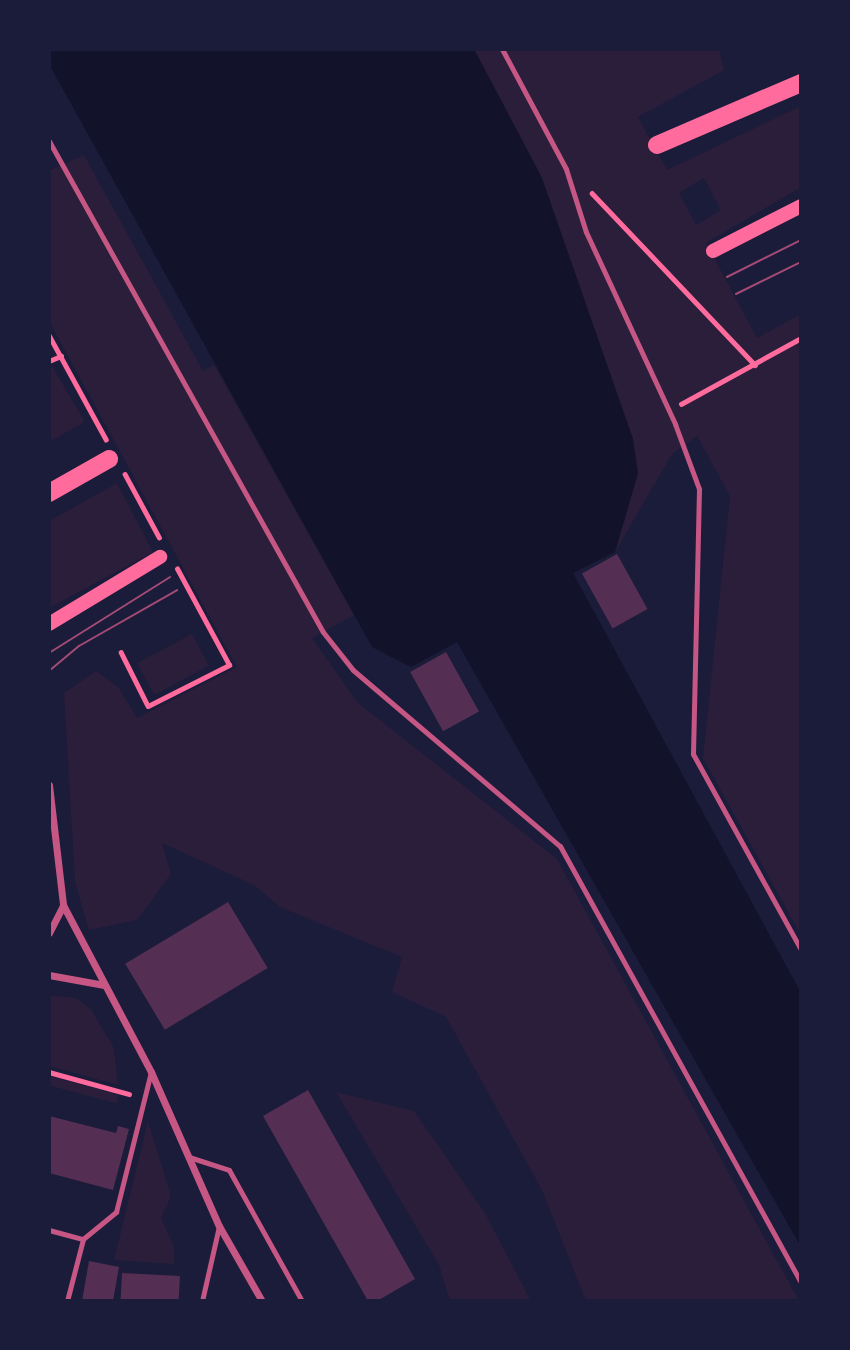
<!DOCTYPE html>
<style>
body{margin:0}
#map{position:relative;width:850px;height:1350px;overflow:hidden;background:#1b1b3a;font-family:Raleway,sans-serif}
div>[style]{position:absolute}
.green>*{inset:0;background:#2a1e3b;transform-origin:0 0}
.water>*{inset:0;background:#12122b}
.building>*{inset:0;background:#542f53;transform-origin:0 0}
.path>*{height:4.5px;margin:-2.25px;padding:0 2.25px;transform-origin:2.25px;border-radius:2.25px;background:#ff6b9d}
.service>*{height:5px;margin:-2.5px;padding:0 2.5px;transform-origin:2.5px;border-radius:2.5px;background:#c65784}
.minor>*{height:7px;margin:-3.5px;padding:0 3.5px;transform-origin:3.5px;border-radius:3.5px;background:#c65784}
.secondary>*{height:14px;margin:-7px;padding:0 7px;transform-origin:7px;border-radius:7px;background:#ff6b9d}
.primary>*{height:18px;margin:-9px;padding:0 9px;transform-origin:9px;border-radius:9px;background:#ff6b9d}
.tram>*{height:2px;margin:-1px;padding:0 1px;transform-origin:1px;border-radius:1px;background:#a44b75}
span{translate:-50% -50%;white-space:nowrap;text-align:center;line-height:1.15;-webkit-text-stroke:5px #1b1b3a;paint-order:stroke}
.frame{position:absolute;inset:0;border:51px solid #1b1b3a;pointer-events:none}
</style>
<div id="map">
<div class="green">
<div style="clip-path:polygon(evenodd,474px 49px,719px 49px,724px 70px,638px 117px,667px 170px,801px 106px,801px 187px,706px 243px,757px 338px,801px 314px,801px 935px,703px 758px,730px 496px,697px 436px,672px 454px,615px 552px,638px 473px,542px 178px,474px 49px,704px 178px,721px 210px,696px 225px,679px 193px,704px 178px)"></div>
<div style="clip-path:polygon(84px 155px,203px 371px,214px 365px,354px 615px,312px 638px,358px 703px,557px 859px,799px 1301px,586px 1301px,542px 1190px,446px 1017px,392px 992px,402px 957px,280px 907px,254px 885px,162px 843px,171px 874px,137px 920px,89px 930px,75px 882px,64px 693px,96px 671px,119px 688px,137px 718px,237px 667px,49px 321px,49px 171px)"></div>
<div style="clip-path:polygon(49px 361px,85px 422px,49px 442px)"></div>
<div style="clip-path:polygon(117px 483px,153px 552px,49px 608px,49px 521px)"></div>
<div style="left:192px;top:634px;width:36px;height:62px;rotate:62deg"></div>
<div style="clip-path:polygon(49px 995px,76px 998px,91px 1009px,114px 1048px,118px 1085px,49px 1066px)"></div>
<div style="left:49px;top:1076px;width:72px;height:9px;rotate:15deg"></div>
<div style="clip-path:polygon(336px 1092px,414px 1111px,485px 1213px,531px 1301px,450px 1301px,439px 1265px)"></div>
<div style="clip-path:polygon(148px 1121px,171px 1196px,161px 1218px,174px 1247px,174px 1264px,114px 1260px)"></div>
</div>
<div class="water">
<div style="clip-path:polygon(49px 49px,474px 49px,542px 178px,633px 439px,638px 473px,615px 552px,573px 573px,801px 993px,801px 1247px,457px 642px,411px 667px,372px 647px,49px 64px)"></div>
</div>
<div class="building">
<div style="left:617px;top:554px;width:63px;height:40px;rotate:61deg"></div>
<div style="left:446px;top:652px;width:68px;height:41px;rotate:61deg"></div>
<div style="left:228px;top:902px;width:77px;height:120px;rotate:59deg"></div>
<div style="clip-path:polygon(308px 1090px,415px 1279px,377px 1301px,368px 1301px,263px 1116px)"></div>
<div style="clip-path:polygon(49px 1116px,116px 1133px,118px 1126px,129px 1129px,113px 1190px,49px 1173px)"></div>
<div style="clip-path:polygon(89px 1261px,119px 1267px,113px 1301px,82px 1301px)"></div>
<div style="left:122px;top:1273px;width:58px;height:28px;rotate:3deg"></div>
</div>
<div class="path">
<div style="left:592px;top:193px;width:237px;rotate:46.5deg"></div>
<div style="left:49px;top:335px;width:119px;rotate:61.3deg"></div>
<div style="left:49px;top:361px;width:13px;rotate:-23deg"></div>
<div style="left:681px;top:404px;width:137px;rotate:-28.8deg"></div>
<div style="left:125px;top:474px;width:72px;rotate:61.6deg"></div>
<div style="left:121px;top:652px;width:60px;rotate:63.4deg"></div>
<div style="left:148px;top:706px;width:91px;rotate:-26.8deg"></div>
<div style="left:229px;top:665px;width:109px;rotate:-118.4deg"></div>
<div style="left:49px;top:1072px;width:83px;rotate:15.4deg"></div>
</div>
<div class="service">
<div style="left:502px;top:49px;width:136px;rotate:61.9deg"></div>
<div style="left:566px;top:169px;width:66px;rotate:72.4deg"></div>
<div style="left:586px;top:232px;width:212px;rotate:65.1deg"></div>
<div style="left:675px;top:424px;width:69px;rotate:69.7deg"></div>
<div style="left:699px;top:489px;width:265px;rotate:91.3deg"></div>
<div style="left:693px;top:754px;width:224px;rotate:61.1deg"></div>
<div style="left:49px;top:141px;width:562px;rotate:60.84deg"></div>
<div style="left:323px;top:632px;width:48px;rotate:51.7deg"></div>
<div style="left:353px;top:670px;width:272px;rotate:40.4deg"></div>
<div style="left:560px;top:846px;width:499px;rotate:61.1deg"></div>
<div style="left:189px;top:1157px;width:42px;rotate:18deg"></div>
<div style="left:229px;top:1170px;width:150px;rotate:60.9deg"></div>
<div style="left:49px;top:1230px;width:35px;rotate:15deg"></div>
<div style="left:67px;top:1301px;width:64px;rotate:-75.5deg"></div>
<div style="left:83px;top:1239px;width:43px;rotate:-39.3deg"></div>
<div style="left:116px;top:1212px;width:144px;rotate:-76deg"></div>
<div style="left:202px;top:1301px;width:77px;rotate:-77.2deg"></div>
</div>
<div class="minor">
<div style="left:49px;top:785px;width:121px;rotate:83.3deg"></div>
<div style="left:63px;top:905px;width:189px;rotate:62.2deg"></div>
<div style="left:151px;top:1072px;width:168px;rotate:66.2deg"></div>
<div style="left:219px;top:1226px;width:86px;rotate:60.2deg"></div>
<div style="left:49px;top:933px;width:31px;rotate:-63deg"></div>
<div style="left:49px;top:975px;width:56px;rotate:10.3deg"></div>
</div>
<div class="secondary">
<div style="left:713px;top:251px;width:99px;rotate:-27.1deg"></div>
<div style="left:49px;top:624px;width:130px;rotate:-31.1deg"></div>
</div>
<div class="primary">
<div style="left:657px;top:145px;width:157px;rotate:-23.3deg"></div>
<div style="left:49px;top:493px;width:69px;rotate:-29.5deg"></div>
</div>
<div class="tram">
<div style="left:727px;top:277px;width:83px;rotate:-26.6deg"></div>
<div style="left:736px;top:294px;width:72px;rotate:-26.2deg"></div>
<div style="left:49px;top:653px;width:143px;rotate:-32.1deg"></div>
<div style="left:49px;top:671px;width:39px;rotate:-40deg"></div>
<div style="left:79px;top:646px;width:113px;rotate:-29.7deg"></div>
</div>
<div class="frame"></div>
</div>
